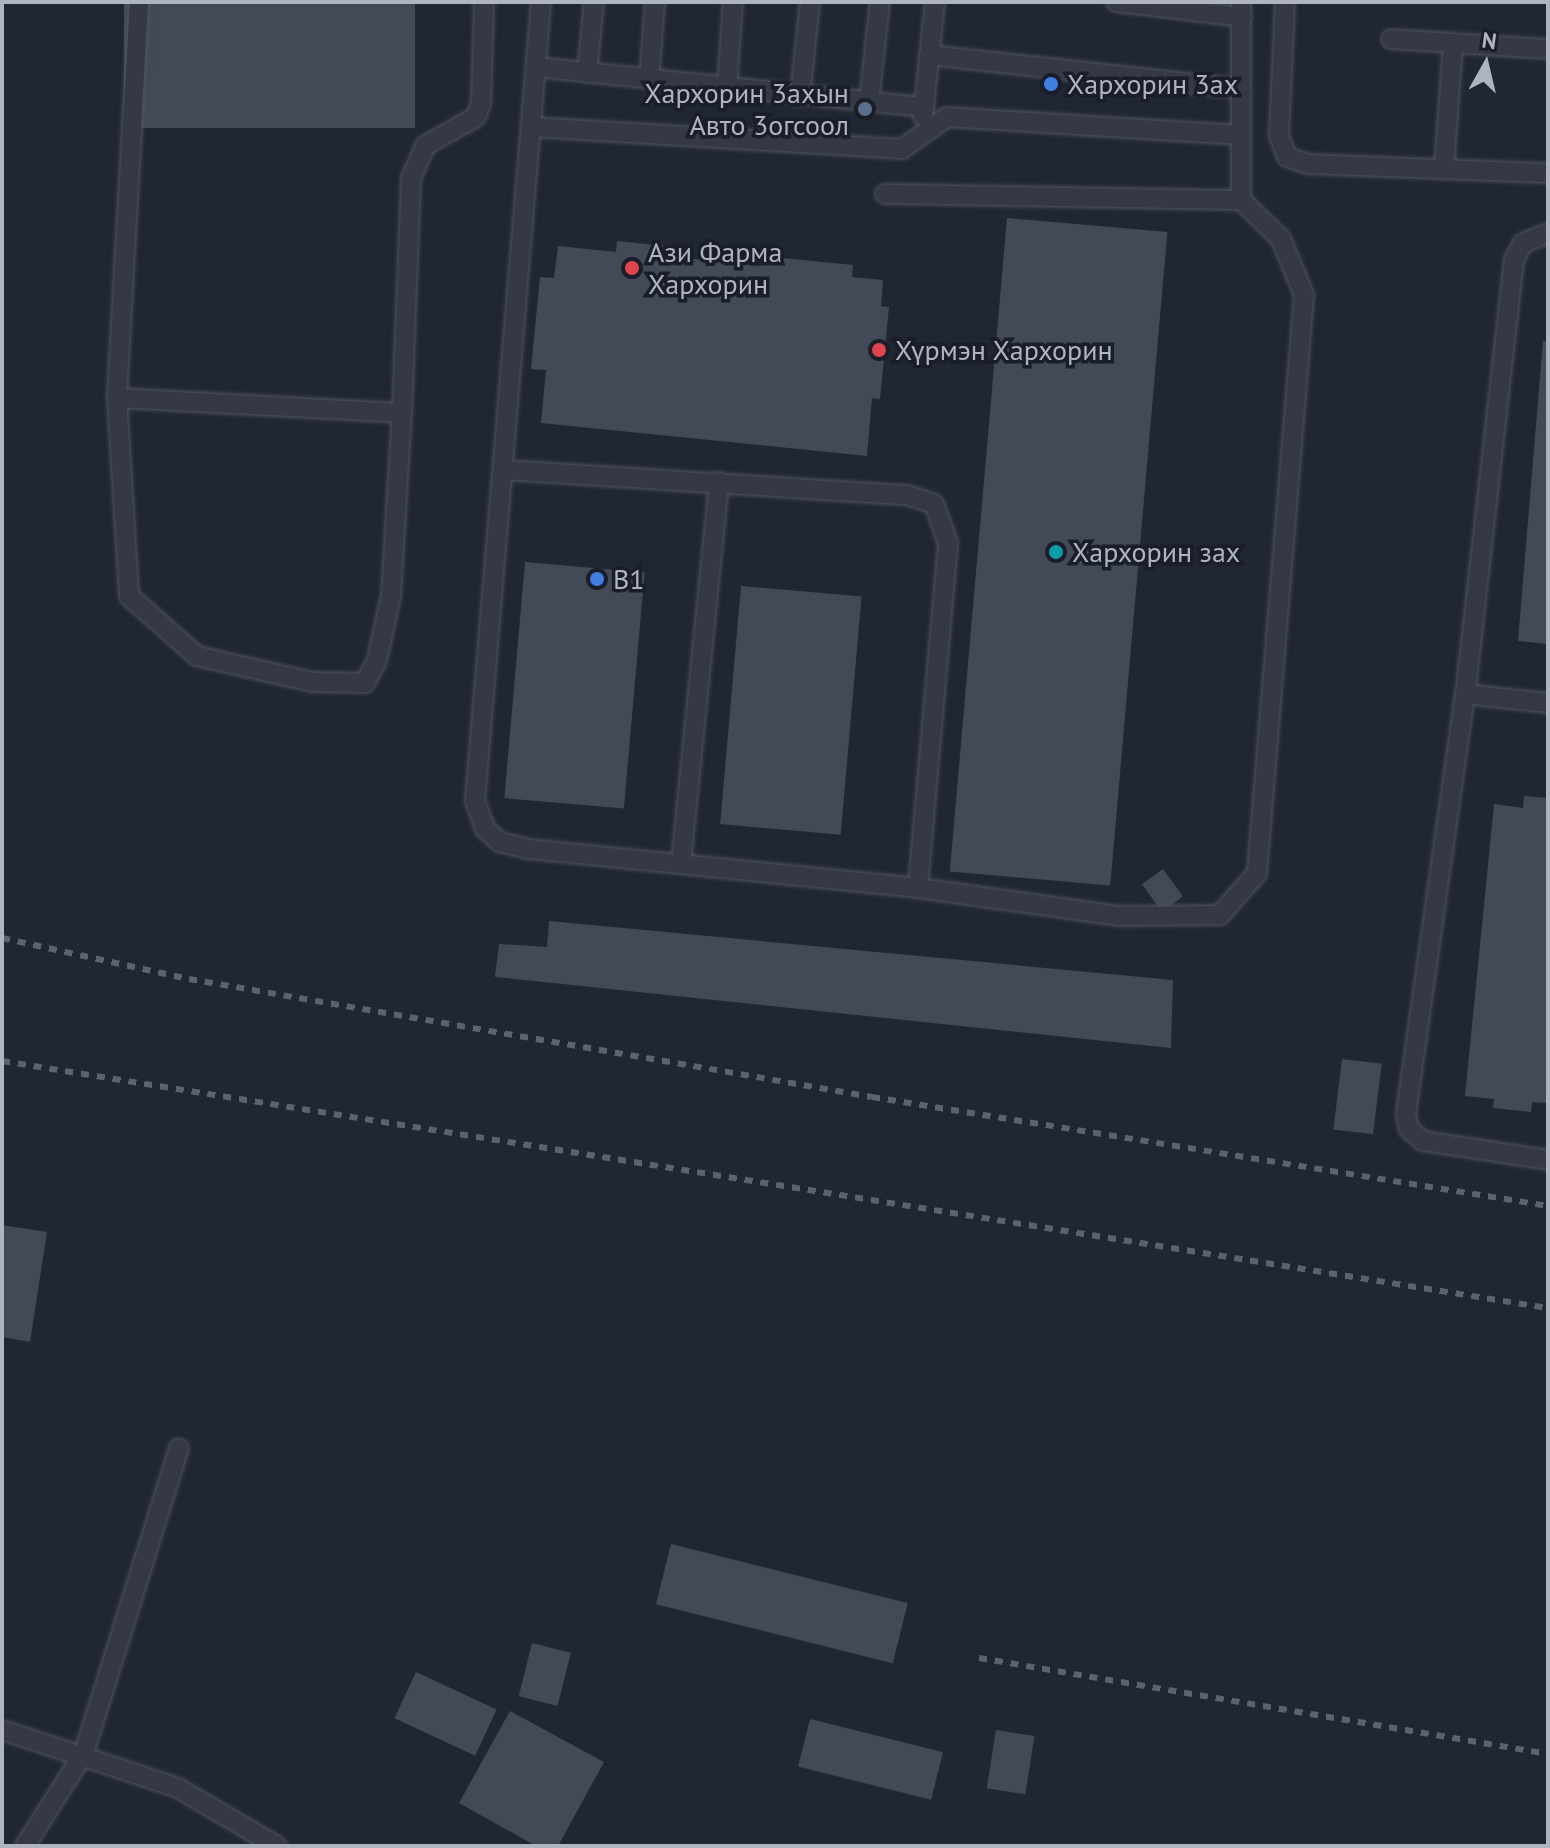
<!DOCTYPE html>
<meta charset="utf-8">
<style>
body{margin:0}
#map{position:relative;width:1550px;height:1848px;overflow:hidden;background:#212732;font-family:"PT Sans",sans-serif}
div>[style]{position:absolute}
.building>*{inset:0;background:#434a57;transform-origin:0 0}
.roads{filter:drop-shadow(0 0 2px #4f545e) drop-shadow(0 0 2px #4f545e)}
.lane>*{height:18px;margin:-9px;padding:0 9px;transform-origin:9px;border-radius:9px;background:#343943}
.rail>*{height:6px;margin-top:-3px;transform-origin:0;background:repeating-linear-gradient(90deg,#5c626f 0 8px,transparent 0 16px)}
.dots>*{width:22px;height:22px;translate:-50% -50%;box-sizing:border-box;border:4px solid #1a1e28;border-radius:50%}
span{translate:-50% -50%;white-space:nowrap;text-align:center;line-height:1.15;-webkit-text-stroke:7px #1a1e28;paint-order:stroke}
.poi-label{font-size:28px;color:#aeb4c0}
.left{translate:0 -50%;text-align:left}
.right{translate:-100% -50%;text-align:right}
.frame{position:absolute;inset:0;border:4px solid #aeb4c0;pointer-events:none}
.north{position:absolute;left:1446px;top:24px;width:80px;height:80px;-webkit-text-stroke:6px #1a1e28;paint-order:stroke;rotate:8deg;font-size:22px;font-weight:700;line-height:32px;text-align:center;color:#aeb4c0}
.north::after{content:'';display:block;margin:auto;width:28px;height:36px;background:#aeb4c0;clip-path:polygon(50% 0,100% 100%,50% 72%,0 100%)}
</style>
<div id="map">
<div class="building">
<div style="left:124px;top:2px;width:291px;height:126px"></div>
<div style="left:1007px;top:218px;width:161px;height:656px;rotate:5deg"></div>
<div style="clip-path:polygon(617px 241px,676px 247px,676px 257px,760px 266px,761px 256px,853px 265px,852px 277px,883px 280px,881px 306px,889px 307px,880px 399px,872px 398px,867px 456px,541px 423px,546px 370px,531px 369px,540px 277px,554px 278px,558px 246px,616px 252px)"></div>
<div style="clip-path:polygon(1543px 341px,1548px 341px,1548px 644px,1518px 641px)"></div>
<div style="left:525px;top:562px;width:120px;height:237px;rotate:5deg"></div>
<div style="left:741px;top:586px;width:121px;height:239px;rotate:5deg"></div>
<div style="clip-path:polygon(1524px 796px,1548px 798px,1548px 1103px,1532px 1102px,1531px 1112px,1493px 1108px,1494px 1099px,1465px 1096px,1494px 804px,1523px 808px)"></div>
<div style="left:1163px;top:869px;width:34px;height:26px;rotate:54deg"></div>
<div style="clip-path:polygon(549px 921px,1173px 980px,1171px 1048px,495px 977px,499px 944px,547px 947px)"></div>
<div style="left:1342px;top:1059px;width:40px;height:71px;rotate:7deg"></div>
<div style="clip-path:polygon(2px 1225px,47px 1232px,30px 1342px,2px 1337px)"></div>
<div style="left:671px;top:1544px;width:244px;height:62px;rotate:14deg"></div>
<div style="left:532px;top:1643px;width:40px;height:55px;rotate:14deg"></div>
<div style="left:416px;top:1672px;width:89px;height:51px;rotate:25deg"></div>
<div style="clip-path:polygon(510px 1711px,604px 1762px,558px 1846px,536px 1846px,459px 1803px)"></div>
<div style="left:810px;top:1719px;width:137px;height:49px;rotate:14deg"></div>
<div style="left:996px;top:1730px;width:39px;height:59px;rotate:9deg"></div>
</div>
<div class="roads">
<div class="lane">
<div style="left:139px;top:2px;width:397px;rotate:93.2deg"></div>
<div style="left:117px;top:398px;width:198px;rotate:86.5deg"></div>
<div style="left:129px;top:596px;width:91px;rotate:41.4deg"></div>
<div style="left:197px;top:656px;width:118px;rotate:12.7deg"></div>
<div style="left:312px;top:682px;width:53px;rotate:1.1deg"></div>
<div style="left:365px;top:683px;width:26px;rotate:-62deg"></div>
<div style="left:377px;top:660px;width:66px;rotate:-77.7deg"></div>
<div style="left:391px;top:596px;width:183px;rotate:-86.6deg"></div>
<div style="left:541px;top:2px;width:802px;rotate:94.72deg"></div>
<div style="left:475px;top:801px;width:30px;rotate:70deg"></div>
<div style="left:485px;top:829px;width:20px;rotate:41deg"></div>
<div style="left:500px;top:842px;width:30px;rotate:14deg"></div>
<div style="left:529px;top:849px;width:391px;rotate:5.7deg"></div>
<div style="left:918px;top:888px;width:203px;rotate:7.9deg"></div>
<div style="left:1119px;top:916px;width:101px;rotate:-0.6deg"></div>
<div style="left:1220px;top:915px;width:56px;rotate:-48.6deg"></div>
<div style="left:1257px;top:873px;width:580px;rotate:-85.35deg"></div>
<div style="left:1304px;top:295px;width:61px;rotate:-112.3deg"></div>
<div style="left:1281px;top:239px;width:56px;rotate:-135.7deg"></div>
<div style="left:1241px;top:200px;width:198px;rotate:-90deg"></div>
<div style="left:1116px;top:2px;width:127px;rotate:6.8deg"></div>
<div style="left:1285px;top:2px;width:134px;rotate:92.6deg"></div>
<div style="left:1279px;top:136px;width:22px;rotate:69deg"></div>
<div style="left:1287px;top:157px;width:23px;rotate:18deg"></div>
<div style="left:1309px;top:164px;width:239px;rotate:2.2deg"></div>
<div style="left:1391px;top:39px;width:154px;rotate:3.7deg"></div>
<div style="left:929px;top:55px;width:313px;rotate:6.2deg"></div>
<div style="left:536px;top:67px;width:390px;rotate:5.9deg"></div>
<div style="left:587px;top:73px;width:71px;rotate:-84.4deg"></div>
<div style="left:649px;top:79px;width:77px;rotate:-85.5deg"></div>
<div style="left:727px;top:87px;width:85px;rotate:-86deg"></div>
<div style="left:800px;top:96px;width:95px;rotate:-83.9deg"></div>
<div style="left:869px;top:101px;width:100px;rotate:-83.7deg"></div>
<div style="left:923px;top:116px;width:115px;rotate:-84deg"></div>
<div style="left:531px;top:127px;width:372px;rotate:3.4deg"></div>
<div style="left:902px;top:149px;width:55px;rotate:-35.4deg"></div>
<div style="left:947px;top:117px;width:293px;rotate:3.5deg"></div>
<div style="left:1444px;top:169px;width:126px;rotate:-85.9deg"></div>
<div style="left:885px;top:194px;width:356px;rotate:1deg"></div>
<div style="left:1548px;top:233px;width:27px;rotate:158deg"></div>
<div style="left:1523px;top:243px;width:19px;rotate:118deg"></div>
<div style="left:1514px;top:260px;width:437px;rotate:96.4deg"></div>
<div style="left:1465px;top:694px;width:424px;rotate:98deg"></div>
<div style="left:1406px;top:1114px;width:15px;rotate:79deg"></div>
<div style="left:1409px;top:1129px;width:18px;rotate:41deg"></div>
<div style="left:1423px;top:1141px;width:126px;rotate:8.6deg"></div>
<div style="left:117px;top:398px;width:285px;rotate:3deg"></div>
<div style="left:402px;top:413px;width:235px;rotate:-87.8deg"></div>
<div style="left:411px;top:178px;width:36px;rotate:-66deg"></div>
<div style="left:426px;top:145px;width:57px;rotate:-29.2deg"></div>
<div style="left:476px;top:117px;width:15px;rotate:-70deg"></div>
<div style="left:481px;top:103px;width:101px;rotate:-88.3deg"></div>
<div style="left:505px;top:470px;width:403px;rotate:3.6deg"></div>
<div style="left:907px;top:495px;width:28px;rotate:18deg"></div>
<div style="left:934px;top:504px;width:41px;rotate:70.3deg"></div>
<div style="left:948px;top:543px;width:346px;rotate:95deg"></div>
<div style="left:1465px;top:694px;width:83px;rotate:6.2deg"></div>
<div style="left:681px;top:863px;width:383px;rotate:-84.3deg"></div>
<div style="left:2px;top:1730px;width:185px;rotate:18.2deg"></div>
<div style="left:178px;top:1788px;width:115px;rotate:30.4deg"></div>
<div style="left:25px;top:1846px;width:110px;rotate:-57.6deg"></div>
<div style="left:84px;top:1753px;width:319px;rotate:-72.7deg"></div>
</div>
</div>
<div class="rail">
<div style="left:2px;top:938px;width:191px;rotate:12.4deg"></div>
<div style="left:189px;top:979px;width:693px;rotate:9.8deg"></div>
<div style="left:872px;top:1097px;width:685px;rotate:9.16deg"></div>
<div style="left:2px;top:1061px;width:1566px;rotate:9.08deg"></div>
<div style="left:979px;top:1658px;width:577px;rotate:9.58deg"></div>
</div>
<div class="dots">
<div style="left:1051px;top:84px;background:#3f7fe0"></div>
<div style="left:865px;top:109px;background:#5c6f8a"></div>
<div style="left:632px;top:268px;background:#e0444e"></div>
<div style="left:879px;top:350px;background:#e0444e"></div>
<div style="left:1056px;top:552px;background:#0f9aa8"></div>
<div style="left:597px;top:579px;background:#3f7fe0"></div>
</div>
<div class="poi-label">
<span class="left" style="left:1067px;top:84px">Хархорин 3ах</span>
<span class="right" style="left:849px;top:109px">Хархорин 3ахын<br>Авто 3огсоол</span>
<span class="left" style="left:648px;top:268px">Ази Фарма<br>Хархорин</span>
<span class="left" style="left:895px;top:350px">Хүрмэн Хархорин</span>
<span class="left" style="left:1072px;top:552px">Хархорин зах</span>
<span class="left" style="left:613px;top:579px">B1</span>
</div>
<div class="frame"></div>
<div class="north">N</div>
</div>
